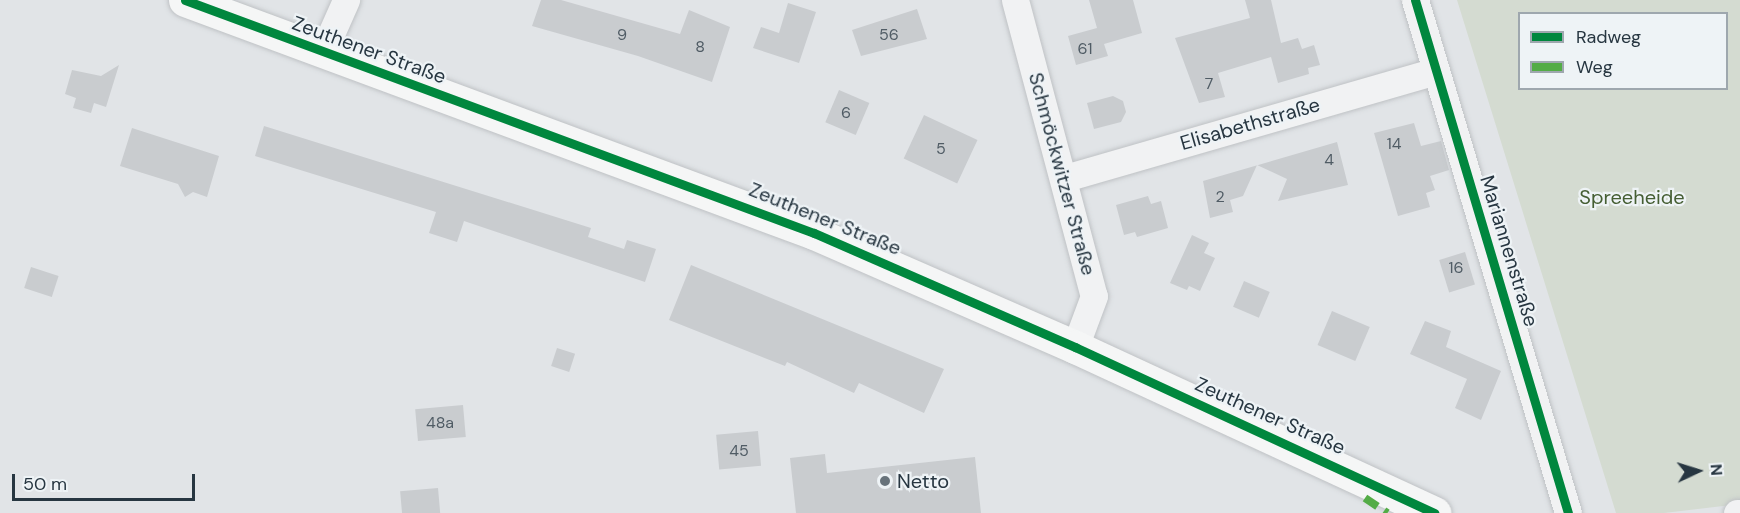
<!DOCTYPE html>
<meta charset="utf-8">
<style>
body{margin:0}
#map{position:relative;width:1740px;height:513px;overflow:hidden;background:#e1e4e7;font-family:"DM Sans",sans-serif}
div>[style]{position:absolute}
.green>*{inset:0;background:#d4dbd1}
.building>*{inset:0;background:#c9cccf;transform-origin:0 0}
.roads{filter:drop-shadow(0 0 2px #bfc2c5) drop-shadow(0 0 2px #bfc2c5)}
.minor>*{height:27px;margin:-13.5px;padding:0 13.5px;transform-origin:13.5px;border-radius:13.5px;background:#f1f2f3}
.major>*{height:33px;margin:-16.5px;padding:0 16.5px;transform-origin:16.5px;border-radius:16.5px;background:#f5f6f6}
.quiet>*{height:8px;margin-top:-4px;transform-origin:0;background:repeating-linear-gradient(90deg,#53ac46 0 15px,transparent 0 23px)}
.cycleway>*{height:9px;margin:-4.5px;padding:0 4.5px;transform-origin:4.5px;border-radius:4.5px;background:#00873e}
.dots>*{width:16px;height:16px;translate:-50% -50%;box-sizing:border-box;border:3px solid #eef3f6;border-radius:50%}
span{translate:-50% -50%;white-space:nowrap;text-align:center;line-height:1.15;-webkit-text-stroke:4.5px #eef3f6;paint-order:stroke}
.number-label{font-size:16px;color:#505c65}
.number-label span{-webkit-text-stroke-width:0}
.street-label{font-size:20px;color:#273641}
.park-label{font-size:20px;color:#455e33}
.poi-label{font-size:20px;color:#273641}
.left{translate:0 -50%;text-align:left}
.legend{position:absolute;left:1518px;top:12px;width:210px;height:78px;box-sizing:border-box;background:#eef3f6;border:2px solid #9ea7ae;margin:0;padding:8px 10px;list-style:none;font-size:18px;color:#273641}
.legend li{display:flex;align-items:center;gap:12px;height:30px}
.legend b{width:30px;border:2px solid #9ea7ae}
.north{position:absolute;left:1668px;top:441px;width:60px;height:60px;-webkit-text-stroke:4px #eef3f6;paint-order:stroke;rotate:86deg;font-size:16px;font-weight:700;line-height:24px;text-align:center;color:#273641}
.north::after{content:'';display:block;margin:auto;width:21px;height:27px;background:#273641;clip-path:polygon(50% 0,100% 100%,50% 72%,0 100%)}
.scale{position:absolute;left:12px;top:474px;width:183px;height:27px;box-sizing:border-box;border:3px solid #273641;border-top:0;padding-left:8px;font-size:18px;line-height:21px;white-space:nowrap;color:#273641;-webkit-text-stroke:4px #eef3f6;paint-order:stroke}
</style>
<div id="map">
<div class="green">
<div style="clip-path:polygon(evenodd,1457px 0,1740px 0,1740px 504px,1664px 513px,1616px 513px,1457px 0,1520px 14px,1726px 14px,1726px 88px,1520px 88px,1520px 14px)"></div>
</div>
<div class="building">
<div style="clip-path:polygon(541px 0,561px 0,680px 34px,689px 10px,730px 27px,712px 82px,638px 56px,532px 26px)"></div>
<div style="clip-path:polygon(1089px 0,1133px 0,1142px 33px,1104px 44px,1108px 56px,1076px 65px,1068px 36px,1097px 28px)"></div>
<div style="clip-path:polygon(1245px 0,1271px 0,1281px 43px,1298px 38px,1302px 49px,1314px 45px,1320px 65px,1308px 68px,1309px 74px,1278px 83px,1271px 57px,1218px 73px,1225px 97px,1199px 103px,1175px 38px,1250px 18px)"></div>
<div style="clip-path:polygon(788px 3px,816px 12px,799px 63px,753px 48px,761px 27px,779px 33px)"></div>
<div style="clip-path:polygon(917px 9px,927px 39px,861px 56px,852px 30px)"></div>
<div style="clip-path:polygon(119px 65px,106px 107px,94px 103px,91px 113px,73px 108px,76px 98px,65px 94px,72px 70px,101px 76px)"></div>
<div style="left:839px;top:90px;width:33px;height:35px;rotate:23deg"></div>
<div style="clip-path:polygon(1113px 96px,1123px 101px,1126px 112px,1121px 122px,1094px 129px,1087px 103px)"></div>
<div style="left:924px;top:115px;width:59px;height:48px;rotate:25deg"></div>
<div style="clip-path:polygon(1414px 123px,1421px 146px,1441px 141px,1449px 170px,1430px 176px,1435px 190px,1426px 193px,1430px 207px,1398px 216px,1374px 133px)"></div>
<div style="clip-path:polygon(264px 126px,591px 228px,588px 237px,624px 249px,627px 240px,656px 249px,645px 282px,464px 221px,457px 242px,429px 233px,436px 212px,255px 156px)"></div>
<div style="clip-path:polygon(132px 128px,219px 156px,207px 197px,193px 192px,185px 197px,178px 184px,120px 166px)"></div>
<div style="clip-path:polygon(1337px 142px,1348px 185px,1278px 201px,1287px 179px,1257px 165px,1243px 196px,1230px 200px,1233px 212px,1210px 218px,1203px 181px)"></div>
<div style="clip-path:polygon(1148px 196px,1151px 204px,1161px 201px,1168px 228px,1137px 237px,1135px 232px,1124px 235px,1116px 205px)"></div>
<div style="clip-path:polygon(1192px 235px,1209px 243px,1204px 253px,1215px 258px,1200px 291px,1189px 286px,1187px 290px,1170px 283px)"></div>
<div style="left:1465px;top:252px;width:34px;height:27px;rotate:73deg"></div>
<div style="clip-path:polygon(691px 265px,944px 369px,924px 413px,859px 383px,854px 393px,787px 362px,785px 366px,669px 320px)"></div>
<div style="left:31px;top:267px;width:29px;height:22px;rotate:18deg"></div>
<div style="left:1244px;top:281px;width:28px;height:28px;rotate:23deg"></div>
<div style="left:1332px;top:311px;width:41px;height:37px;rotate:23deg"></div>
<div style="clip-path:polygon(1425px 321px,1451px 331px,1446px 347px,1501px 371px,1481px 420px,1455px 408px,1467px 379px,1410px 354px)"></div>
<div style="left:557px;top:348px;width:19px;height:19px;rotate:18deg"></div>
<div style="left:463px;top:405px;width:32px;height:48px;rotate:85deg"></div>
<div style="left:758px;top:431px;width:35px;height:42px;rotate:85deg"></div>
<div style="clip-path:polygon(825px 454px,827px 473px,975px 457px,981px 513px,796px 513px,790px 458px)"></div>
<div style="left:438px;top:488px;width:25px;height:38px;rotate:85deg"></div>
</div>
<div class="roads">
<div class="minor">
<div style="left:1015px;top:0;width:306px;rotate:75.1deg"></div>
<div style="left:1094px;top:296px;width:54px;rotate:110.4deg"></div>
<div style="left:1415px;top:0;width:535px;rotate:73.39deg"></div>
<div style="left:323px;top:52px;width:57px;rotate:-66.1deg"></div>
<div style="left:1065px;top:178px;width:386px;rotate:-16.1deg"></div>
<div style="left:1737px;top:513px;width:3px"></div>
</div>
<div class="major">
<div style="left:185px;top:0;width:671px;rotate:20.33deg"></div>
<div style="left:814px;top:233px;width:285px;rotate:23.6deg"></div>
<div style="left:1075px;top:347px;width:396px;rotate:24.8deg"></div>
</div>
</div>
<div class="quiet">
<div style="left:1365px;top:498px;width:27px;rotate:34deg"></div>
</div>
<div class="cycleway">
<div style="left:185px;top:0;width:671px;rotate:20.33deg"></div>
<div style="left:814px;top:233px;width:285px;rotate:23.6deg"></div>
<div style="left:1075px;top:347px;width:396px;rotate:24.8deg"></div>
<div style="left:1415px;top:0;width:535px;rotate:73.39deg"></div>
</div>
<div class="dots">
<div style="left:885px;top:481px;background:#68737b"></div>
</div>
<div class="number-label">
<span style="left:622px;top:35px">9</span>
<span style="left:889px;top:35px">56</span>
<span style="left:700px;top:47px">8</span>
<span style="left:1085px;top:49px">61</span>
<span style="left:1209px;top:84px">7</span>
<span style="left:846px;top:113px">6</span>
<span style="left:1394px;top:144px">14</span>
<span style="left:941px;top:149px">5</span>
<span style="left:1329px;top:160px">4</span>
<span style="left:1220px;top:197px">2</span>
<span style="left:1456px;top:268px">16</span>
<span style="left:440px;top:423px">48a</span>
<span style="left:739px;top:451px">45</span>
</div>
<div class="street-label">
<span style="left:369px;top:50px;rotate:20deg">Zeuthener Straße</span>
<span style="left:1250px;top:124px;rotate:-16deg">Elisabethstraße</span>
<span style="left:1062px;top:174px;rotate:75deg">Schmöckwitzer Straße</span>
<span style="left:825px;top:219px;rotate:22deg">Zeuthener Straße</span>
<span style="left:1509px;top:251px;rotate:73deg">Mariannenstraße</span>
<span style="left:1270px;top:416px;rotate:24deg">Zeuthener Straße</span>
</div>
<div class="park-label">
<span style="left:1632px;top:197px">Spreeheide</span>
</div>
<div class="poi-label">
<span class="left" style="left:897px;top:481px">Netto</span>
</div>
<ul class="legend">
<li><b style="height:8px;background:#00873e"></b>Radweg</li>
<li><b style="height:8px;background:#53ac46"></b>Weg</li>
</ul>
<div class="north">N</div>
<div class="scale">50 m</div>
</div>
